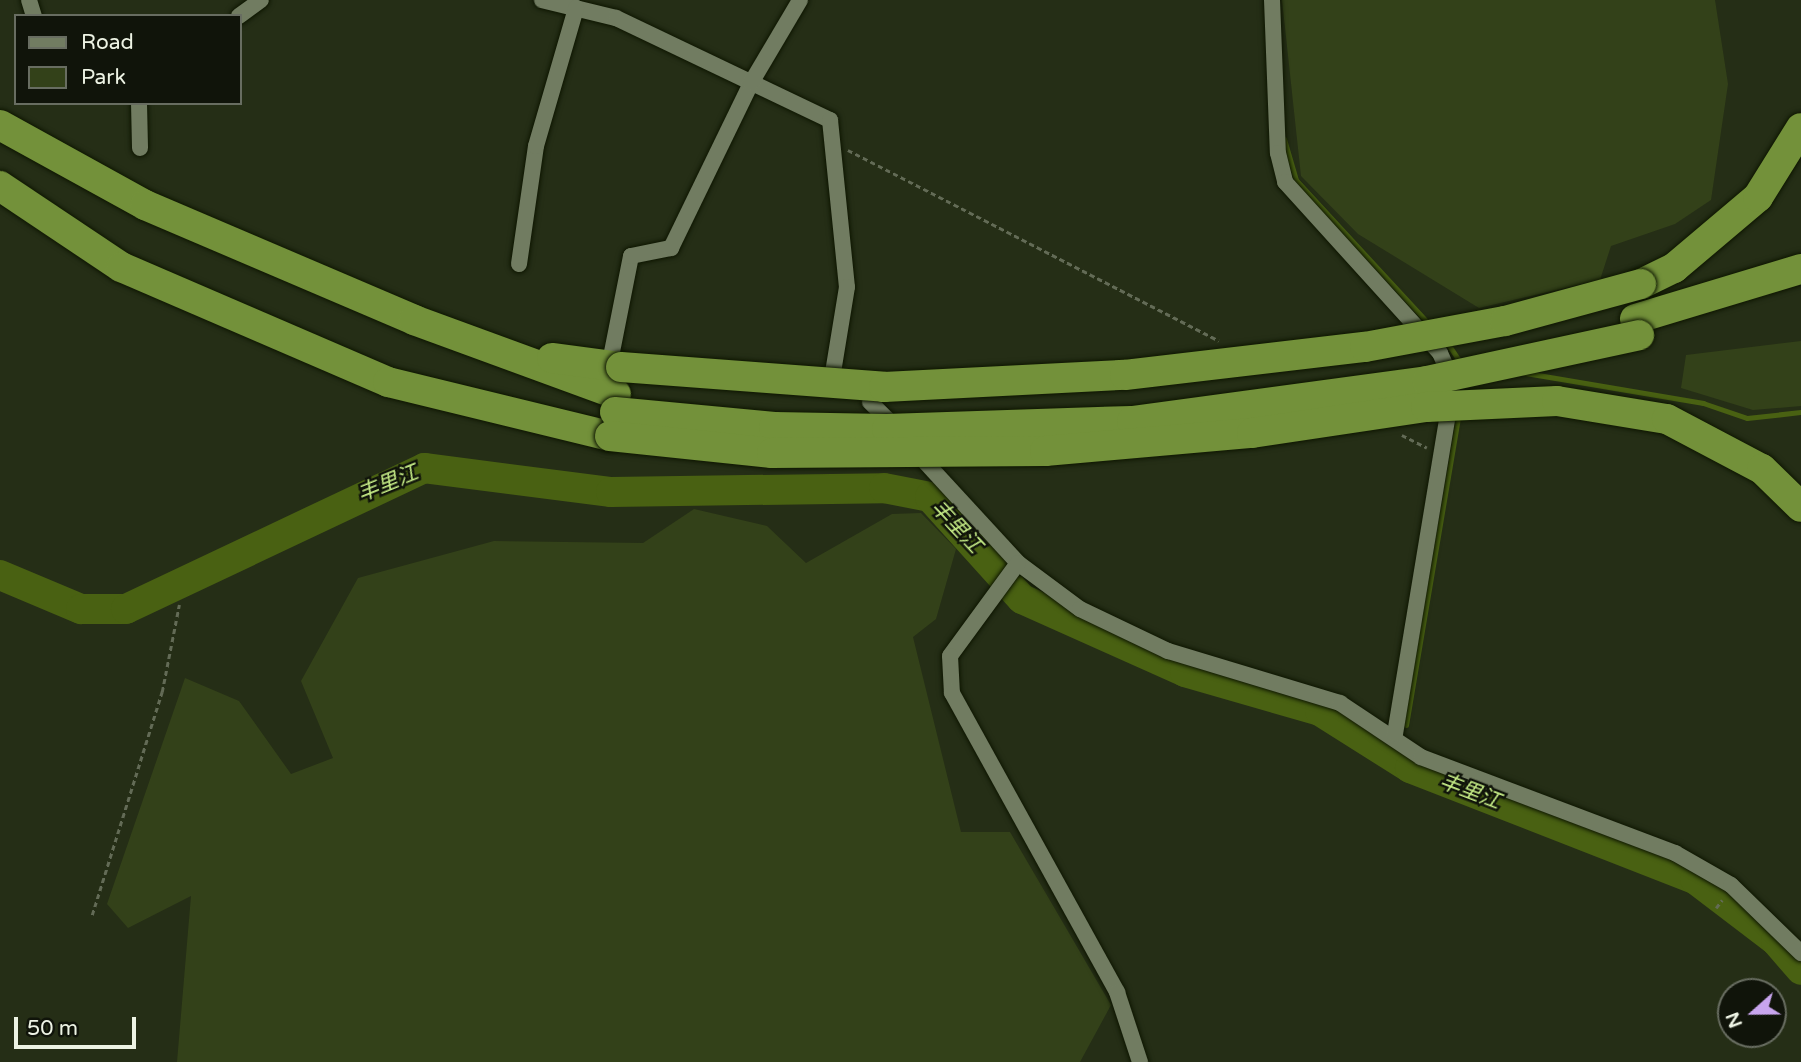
<!DOCTYPE html>
<meta charset="utf-8">
<style>
body{margin:0}
#map{position:relative;width:1801px;height:1062px;overflow:hidden;background:#252e16;font-family:"Varela Round","Noto Sans SC",sans-serif}
div>[style]{position:absolute}
.green>*{inset:0;background:#334119}
.stream>*{height:5px;margin:-2.5px;padding:0 2.5px;transform-origin:2.5px;border-radius:2.5px;background:#496112}
.river>*{height:30px;margin:-15px;padding:0 15px;transform-origin:15px;border-radius:15px;background:#496112}
.path>*{height:2.5px;margin-top:-1.25px;transform-origin:0;background:repeating-linear-gradient(90deg,#636b56 0 5px,transparent 0 8.5px)}
.roads{filter:drop-shadow(0 0 2px #0e1601) drop-shadow(0 0 2px #0e1601)}
.minor>*{height:16px;margin:-8px;padding:0 8px;transform-origin:8px;border-radius:8px;background:#717c61}
.motorway>*{height:30px;margin:-15px;padding:0 15px;transform-origin:15px;border-radius:15px;background:#73913a}
.bridges{filter:drop-shadow(0 0 2px #0e1601) drop-shadow(0 0 2px #0e1601)}
.motorway-bridge>*{height:30px;margin:-15px;padding:0 15px;transform-origin:15px;border-radius:15px;background:#73913a}
span{translate:-50% -50%;white-space:nowrap;text-align:center;line-height:1.15;-webkit-text-stroke:5px #10140a;paint-order:stroke}
.water-label{font-size:21px;color:#c8ef88;font-style:italic}
.legend{position:absolute;left:14px;top:14px;width:228px;height:91px;box-sizing:border-box;background:#10140a;border:2px solid #686d61;margin:0;padding:9px 12px;list-style:none;font-size:21px;color:#edf3e4}
.legend li{display:flex;align-items:center;gap:14px;height:35px}
.legend b{width:35px;border:2px solid #686d61}
.north{position:absolute;left:1717px;top:978px;width:70px;height:70px;box-sizing:border-box;background:#10140a;border:2px solid #686d61;border-radius:50%;rotate:249deg;font-size:19px;font-weight:700;line-height:28px;text-align:center;color:#edf3e4}
.north::after{content:'';display:block;margin:auto;width:24px;height:32px;background:#c8a5ee;clip-path:polygon(50% 0,100% 100%,50% 72%,0 100%)}
.scale{position:absolute;left:14px;top:1017px;width:122px;height:32px;box-sizing:border-box;border:4px solid #edf3e4;border-top:0;padding-left:9px;font-size:21px;line-height:24px;white-space:nowrap;color:#edf3e4;-webkit-text-stroke:5px #10140a;paint-order:stroke}
</style>
<div id="map">
<div class="green">
<div style="clip-path:polygon(1282px 0,1715px 0,1728px 84px,1711px 200px,1675px 224px,1611px 246px,1600px 280px,1479px 308px,1358px 234px,1301px 176px)"></div>
<div style="clip-path:polygon(1801px 341px,1801px 406px,1753px 410px,1681px 388px,1686px 355px)"></div>
<div style="clip-path:polygon(694px 509px,767px 526px,806px 563px,892px 514px,921px 513px,956px 549px,936px 619px,913px 637px,961px 832px,1010px 832px,1111px 1005px,1080px 1062px,177px 1062px,191px 896px,128px 928px,107px 904px,185px 678px,239px 701px,291px 774px,333px 758px,301px 681px,358px 578px,494px 541px,643px 543px)"></div>
</div>
<div class="stream">
<div style="left:1284px;top:139px;width:43px;rotate:73.7deg"></div>
<div style="left:1296px;top:180px;width:196px;rotate:47.3deg"></div>
<div style="left:1446px;top:341px;width:29px;rotate:56deg"></div>
<div style="left:1520px;top:372px;width:186px;rotate:9.6deg"></div>
<div style="left:1703px;top:403px;width:46px;rotate:18.8deg"></div>
<div style="left:1747px;top:418px;width:54px;rotate:-6.3deg"></div>
<div style="left:1406px;top:725px;width:313px;rotate:-80.4deg"></div>
<div style="left:1400px;top:761px;width:3px;rotate:-90deg"></div>
</div>
<div class="river">
<div style="left:0;top:575px;width:88px;rotate:22.8deg"></div>
<div style="left:81px;top:609px;width:45px"></div>
<div style="left:126px;top:609px;width:330px;rotate:-25.3deg"></div>
<div style="left:424px;top:468px;width:189px;rotate:7.3deg"></div>
<div style="left:611px;top:492px;width:273px;rotate:-0.8deg"></div>
<div style="left:884px;top:488px;width:47px;rotate:11.1deg"></div>
<div style="left:930px;top:497px;width:137px;rotate:48deg"></div>
<div style="left:1022px;top:599px;width:179px;rotate:24.1deg"></div>
<div style="left:1185px;top:672px;width:141px;rotate:16.1deg"></div>
<div style="left:1320px;top:711px;width:107px;rotate:32.3deg"></div>
<div style="left:1410px;top:768px;width:306px;rotate:21.3deg"></div>
<div style="left:1695px;top:879px;width:102px;rotate:37.4deg"></div>
<div style="left:1776px;top:941px;width:38px;rotate:49deg"></div>
</div>
<div class="path">
<div style="left:848px;top:150px;width:417px;rotate:27.2deg"></div>
<div style="left:1402px;top:435px;width:28px;rotate:27deg"></div>
<div style="left:1716px;top:908px;width:10px;rotate:-53deg"></div>
<div style="left:92px;top:915px;width:234px;rotate:-72.6deg"></div>
<div style="left:162px;top:692px;width:89px;rotate:-78.9deg"></div>
</div>
<div class="roads">
<div class="minor">
<div style="left:29px;top:0;width:17px;rotate:73deg"></div>
<div style="left:542px;top:0;width:76px;rotate:13.7deg"></div>
<div style="left:616px;top:18px;width:237px;rotate:25.5deg"></div>
<div style="left:830px;top:120px;width:168px;rotate:84.2deg"></div>
<div style="left:847px;top:287px;width:99px;rotate:99.3deg"></div>
<div style="left:1272px;top:0;width:153px;rotate:87.8deg"></div>
<div style="left:1278px;top:153px;width:30px;rotate:76deg"></div>
<div style="left:1285px;top:182px;width:231px;rotate:47.8deg"></div>
<div style="left:1440px;top:353px;width:30px;rotate:66deg"></div>
<div style="left:239px;top:16px;width:27px;rotate:-36deg"></div>
<div style="left:139px;top:103px;width:45px;rotate:88.7deg"></div>
<div style="left:519px;top:264px;width:119px;rotate:-81.8deg"></div>
<div style="left:536px;top:146px;width:144px;rotate:-73.8deg"></div>
<div style="left:611px;top:357px;width:103px;rotate:-78.8deg"></div>
<div style="left:631px;top:256px;width:41px;rotate:-11.3deg"></div>
<div style="left:671px;top:248px;width:183px;rotate:-64.1deg"></div>
<div style="left:751px;top:83px;width:96px;rotate:-59.4deg"></div>
<div style="left:870px;top:402px;width:38px;rotate:45deg"></div>
<div style="left:916px;top:452px;width:151px;rotate:47.4deg"></div>
<div style="left:1018px;top:563px;width:77px;rotate:36.6deg"></div>
<div style="left:1080px;top:609px;width:98px;rotate:25.5deg"></div>
<div style="left:1168px;top:651px;width:180px;rotate:16.8deg"></div>
<div style="left:1340px;top:703px;width:97px;rotate:33.7deg"></div>
<div style="left:1421px;top:757px;width:272px;rotate:20.7deg"></div>
<div style="left:1675px;top:853px;width:64px;rotate:29.7deg"></div>
<div style="left:1731px;top:885px;width:98px;rotate:44.2deg"></div>
<div style="left:1018px;top:563px;width:115px;rotate:126.2deg"></div>
<div style="left:950px;top:656px;width:37px;rotate:87deg"></div>
<div style="left:952px;top:693px;width:342px;rotate:61.1deg"></div>
<div style="left:1117px;top:992px;width:74px;rotate:71.8deg"></div>
<div style="left:1395px;top:734px;width:337px;rotate:-80.6deg"></div>
</div>
<div class="motorway">
<div style="left:0;top:125px;width:166px;rotate:28.9deg"></div>
<div style="left:145px;top:205px;width:293px;rotate:23.1deg"></div>
<div style="left:414px;top:320px;width:215px;rotate:20.1deg"></div>
<div style="left:0;top:186px;width:146px;rotate:33.8deg"></div>
<div style="left:121px;top:267px;width:291px;rotate:23.3deg"></div>
<div style="left:388px;top:382px;width:228px;rotate:13.7deg"></div>
<div style="left:1641px;top:284px;width:37px;rotate:-26deg"></div>
<div style="left:1674px;top:268px;width:110px;rotate:-40.2deg"></div>
<div style="left:1758px;top:197px;width:81px;rotate:-58.1deg"></div>
<div style="left:1635px;top:319px;width:173px;rotate:-16.8deg"></div>
<div style="left:552px;top:358px;width:70px;rotate:7.4deg"></div>
</div>
</div>
<div class="bridges">
<div class="motorway-bridge">
<div style="left:621px;top:367px;width:264px;rotate:4.3deg"></div>
<div style="left:884px;top:387px;width:241px;rotate:-2.9deg"></div>
<div style="left:1125px;top:375px;width:242px;rotate:-6.7deg"></div>
<div style="left:1365px;top:347px;width:142px;rotate:-10.5deg"></div>
<div style="left:1505px;top:321px;width:141px;rotate:-15.2deg"></div>
<div style="left:615px;top:412px;width:160px;rotate:5.4deg"></div>
<div style="left:774px;top:427px;width:113px;rotate:1deg"></div>
<div style="left:887px;top:429px;width:245px;rotate:-1.9deg"></div>
<div style="left:1132px;top:421px;width:298px;rotate:-7.7deg"></div>
<div style="left:1427px;top:381px;width:217px;rotate:-12.2deg"></div>
<div style="left:610px;top:436px;width:163px;rotate:6deg"></div>
<div style="left:772px;top:453px;width:273px;rotate:-0.4deg"></div>
<div style="left:1045px;top:451px;width:208px;rotate:-5deg"></div>
<div style="left:1252px;top:433px;width:176px;rotate:-8.5deg"></div>
<div style="left:1426px;top:407px;width:131px;rotate:-2.6deg"></div>
<div style="left:1557px;top:401px;width:111px;rotate:9.3deg"></div>
<div style="left:1667px;top:419px;width:107px;rotate:27.8deg"></div>
<div style="left:1762px;top:469px;width:54px;rotate:44.3deg"></div>
</div>
</div>
<div class="water-label">
<span style="left:388px;top:484px;rotate:-22deg">丰里江</span>
<span style="left:956px;top:527px;rotate:47deg">丰里江</span>
<span style="left:1470px;top:792px;rotate:21deg">丰里江</span>
</div>
<ul class="legend">
<li><b style="height:9px;background:#717c61"></b>Road</li>
<li><b style="height:19px;background:#334119"></b>Park</li>
</ul>
<div class="north">N</div>
<div class="scale">50 m</div>
</div>
